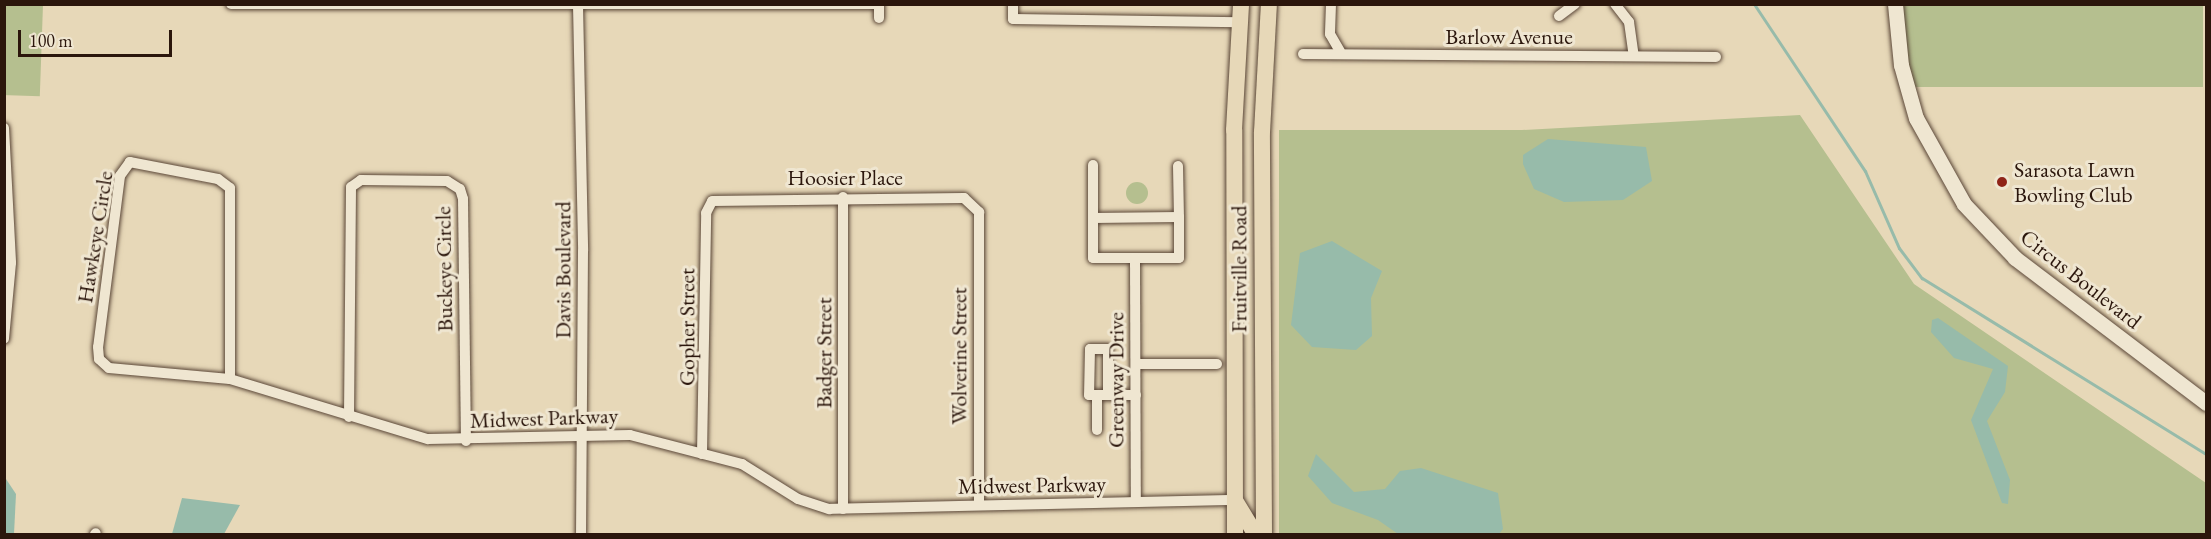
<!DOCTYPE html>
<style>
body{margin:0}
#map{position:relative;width:2211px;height:539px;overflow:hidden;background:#e7d8b8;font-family:"EB Garamond",serif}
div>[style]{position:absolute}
.green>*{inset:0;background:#b5bf8f;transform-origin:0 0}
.round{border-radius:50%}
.water>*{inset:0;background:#97bbaa}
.stream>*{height:3px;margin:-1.5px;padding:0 1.5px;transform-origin:1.5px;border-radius:1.5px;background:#97bbaa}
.roads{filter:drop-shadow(0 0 2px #5a4637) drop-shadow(0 0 2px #5a4637)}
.street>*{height:10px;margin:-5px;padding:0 5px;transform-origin:5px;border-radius:5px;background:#efe6d1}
.secondary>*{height:15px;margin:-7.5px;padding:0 7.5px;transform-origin:7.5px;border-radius:7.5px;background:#efe6d1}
.primary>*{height:16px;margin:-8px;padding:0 8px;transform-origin:8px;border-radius:8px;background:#e7d8b8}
.dots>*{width:16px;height:16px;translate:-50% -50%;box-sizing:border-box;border:3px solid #efe6d1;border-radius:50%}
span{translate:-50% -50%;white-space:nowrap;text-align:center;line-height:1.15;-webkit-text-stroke:6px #efe6d1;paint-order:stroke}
.street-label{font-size:22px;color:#2b160c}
.poi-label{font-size:22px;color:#2b160c}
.left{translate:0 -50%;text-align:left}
.frame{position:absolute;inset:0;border:6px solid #2b160c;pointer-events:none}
.scale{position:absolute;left:18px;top:30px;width:154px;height:27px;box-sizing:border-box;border:3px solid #2b160c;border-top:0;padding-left:8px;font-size:18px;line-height:21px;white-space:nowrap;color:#2b160c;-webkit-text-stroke:4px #efe6d1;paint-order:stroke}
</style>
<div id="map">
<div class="green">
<div style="left:5px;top:4px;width:38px;height:91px;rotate:2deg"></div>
<div style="left:1901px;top:5px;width:302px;height:82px"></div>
<div style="clip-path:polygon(1800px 115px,1914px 284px,2206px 483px,2206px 534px,1279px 534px,1279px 130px,1522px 130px)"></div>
<div class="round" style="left:1126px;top:182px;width:22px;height:22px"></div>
</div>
<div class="water">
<div style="clip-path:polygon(1548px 139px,1646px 147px,1652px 181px,1623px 200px,1564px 202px,1534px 189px,1523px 164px,1523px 155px)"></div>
<div style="clip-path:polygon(1332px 241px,1382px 271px,1371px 298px,1372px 336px,1356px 350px,1312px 347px,1291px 325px,1300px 253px)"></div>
<div style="clip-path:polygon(1938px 318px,2008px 366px,2005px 392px,1987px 421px,2010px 480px,2008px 504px,2002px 503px,1971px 420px,1993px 369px,1954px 358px,1931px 332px,1932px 320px)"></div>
<div style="clip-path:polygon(1316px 454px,1354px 492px,1385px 489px,1400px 471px,1421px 468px,1498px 493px,1503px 529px,1499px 534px,1398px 534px,1378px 520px,1332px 503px,1308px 476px)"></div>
<div style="clip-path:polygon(4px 476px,16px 494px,14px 534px,5px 534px)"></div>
<div style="clip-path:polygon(182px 498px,240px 505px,224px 534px,172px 534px)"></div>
</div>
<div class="stream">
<div style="left:1754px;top:4px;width:201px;rotate:56.4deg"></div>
<div style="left:1865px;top:171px;width:84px;rotate:66.2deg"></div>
<div style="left:1899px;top:248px;width:38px;rotate:53deg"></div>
<div style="left:1922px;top:278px;width:334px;rotate:31.8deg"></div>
</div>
<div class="roads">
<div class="street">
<div style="left:231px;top:4px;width:648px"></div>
<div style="left:879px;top:4px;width:14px;rotate:90deg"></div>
<div style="left:1013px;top:4px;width:15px;rotate:90deg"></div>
<div style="left:1013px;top:19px;width:227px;rotate:0.8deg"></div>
<div style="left:1331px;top:4px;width:30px;rotate:92deg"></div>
<div style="left:1330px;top:34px;width:20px;rotate:60deg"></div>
<div style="left:1615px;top:4px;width:23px;rotate:52deg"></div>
<div style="left:1629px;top:22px;width:34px;rotate:82deg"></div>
<div style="left:578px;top:5px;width:246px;rotate:88.8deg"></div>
<div style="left:583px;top:251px;width:283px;rotate:90.4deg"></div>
<div style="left:1559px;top:16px;width:20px;rotate:-37deg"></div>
<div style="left:1303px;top:54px;width:413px;rotate:0.4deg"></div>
<div style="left:4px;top:128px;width:135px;rotate:87deg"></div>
<div style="left:11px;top:263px;width:76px;rotate:95.3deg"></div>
<div style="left:1093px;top:165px;width:53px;rotate:90deg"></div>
<div style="left:1178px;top:166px;width:51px;rotate:88.9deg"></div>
<div style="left:1179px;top:217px;width:41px;rotate:90deg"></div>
<div style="left:1179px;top:258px;width:86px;rotate:180deg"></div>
<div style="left:1093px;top:258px;width:40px;rotate:-90deg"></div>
<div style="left:1093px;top:218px;width:86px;rotate:-0.7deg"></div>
<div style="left:1135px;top:258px;width:244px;rotate:89.8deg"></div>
<div style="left:1136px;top:364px;width:81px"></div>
<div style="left:230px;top:379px;width:191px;rotate:-90deg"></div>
<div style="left:230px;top:188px;width:15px;rotate:-143deg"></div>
<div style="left:218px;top:179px;width:90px;rotate:-169.1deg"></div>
<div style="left:130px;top:162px;width:17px;rotate:126deg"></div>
<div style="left:120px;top:176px;width:172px;rotate:97.3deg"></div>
<div style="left:98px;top:347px;width:12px;rotate:85deg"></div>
<div style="left:99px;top:359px;width:13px;rotate:42deg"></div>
<div style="left:109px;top:368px;width:121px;rotate:5.2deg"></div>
<div style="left:230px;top:379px;width:207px;rotate:16.9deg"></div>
<div style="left:428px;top:439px;width:202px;rotate:-1.1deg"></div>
<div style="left:630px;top:435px;width:116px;rotate:14.5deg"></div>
<div style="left:742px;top:464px;width:66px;rotate:32deg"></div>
<div style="left:798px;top:499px;width:33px;rotate:18deg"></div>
<div style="left:829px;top:509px;width:406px;rotate:-1.3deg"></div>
<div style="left:1108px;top:395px;width:46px;rotate:-90deg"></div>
<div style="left:1108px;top:349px;width:18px;rotate:180deg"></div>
<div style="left:1090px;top:349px;width:46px;rotate:91.2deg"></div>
<div style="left:1089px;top:395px;width:47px"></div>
<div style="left:349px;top:417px;width:230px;rotate:-89.5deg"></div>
<div style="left:351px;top:187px;width:12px;rotate:-35deg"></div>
<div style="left:361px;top:180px;width:86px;rotate:0.7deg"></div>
<div style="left:447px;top:181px;width:15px;rotate:32deg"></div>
<div style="left:460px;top:189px;width:10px;rotate:73deg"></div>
<div style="left:463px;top:199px;width:242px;rotate:89.3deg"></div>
<div style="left:1097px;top:430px;width:35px;rotate:-90deg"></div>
<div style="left:702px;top:454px;width:241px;rotate:-89deg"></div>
<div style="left:706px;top:213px;width:13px;rotate:-63deg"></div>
<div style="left:712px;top:201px;width:252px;rotate:-0.7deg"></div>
<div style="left:964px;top:198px;width:21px;rotate:43deg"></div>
<div style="left:979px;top:212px;width:293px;rotate:90deg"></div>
<div style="left:843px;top:509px;width:312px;rotate:-90deg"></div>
<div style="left:95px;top:534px;width:1px;rotate:-45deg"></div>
</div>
<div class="secondary">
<div style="left:1895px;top:4px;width:61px;rotate:84.4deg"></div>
<div style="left:1901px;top:65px;width:55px;rotate:74.2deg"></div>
<div style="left:1916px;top:118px;width:98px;rotate:60.8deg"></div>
<div style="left:1964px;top:204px;width:74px;rotate:46.6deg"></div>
<div style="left:2015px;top:258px;width:240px;rotate:37.2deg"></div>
</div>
<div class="primary">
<div style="left:1236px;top:502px;width:37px;rotate:59deg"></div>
<div style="left:1235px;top:534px;width:404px;rotate:-90.1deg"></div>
<div style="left:1234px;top:130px;width:126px;rotate:-86.8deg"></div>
<div style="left:1264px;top:534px;width:402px;rotate:-90.3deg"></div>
<div style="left:1262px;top:132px;width:128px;rotate:-86.9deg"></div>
</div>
</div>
<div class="dots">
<div style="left:2002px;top:182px;background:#8f2418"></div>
</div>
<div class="street-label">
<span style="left:1509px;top:37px">Barlow Avenue</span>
<span style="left:845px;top:178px">Hoosier Place</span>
<span style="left:95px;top:237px;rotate:-81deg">Hawkeye Circle</span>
<span style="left:444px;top:269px;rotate:-91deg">Buckeye Circle</span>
<span style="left:1239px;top:269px;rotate:-90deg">Fruitville Road</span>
<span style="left:563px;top:270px;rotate:-90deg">Davis Boulevard</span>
<span style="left:2081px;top:279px;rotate:38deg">Circus Boulevard</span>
<span style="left:687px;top:327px;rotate:-90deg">Gopher Street</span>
<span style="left:824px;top:353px;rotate:-90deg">Badger Street</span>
<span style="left:959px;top:356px;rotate:-90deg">Wolverine Street</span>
<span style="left:1116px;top:380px;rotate:-90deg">Greenway Drive</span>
<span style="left:544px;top:418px;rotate:-2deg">Midwest Parkway</span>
<span style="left:1032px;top:485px;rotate:-1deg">Midwest Parkway</span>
</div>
<div class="poi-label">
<span class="left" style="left:2014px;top:182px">Sarasota Lawn<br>Bowling Club</span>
</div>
<div class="frame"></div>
<div class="scale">100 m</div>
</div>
